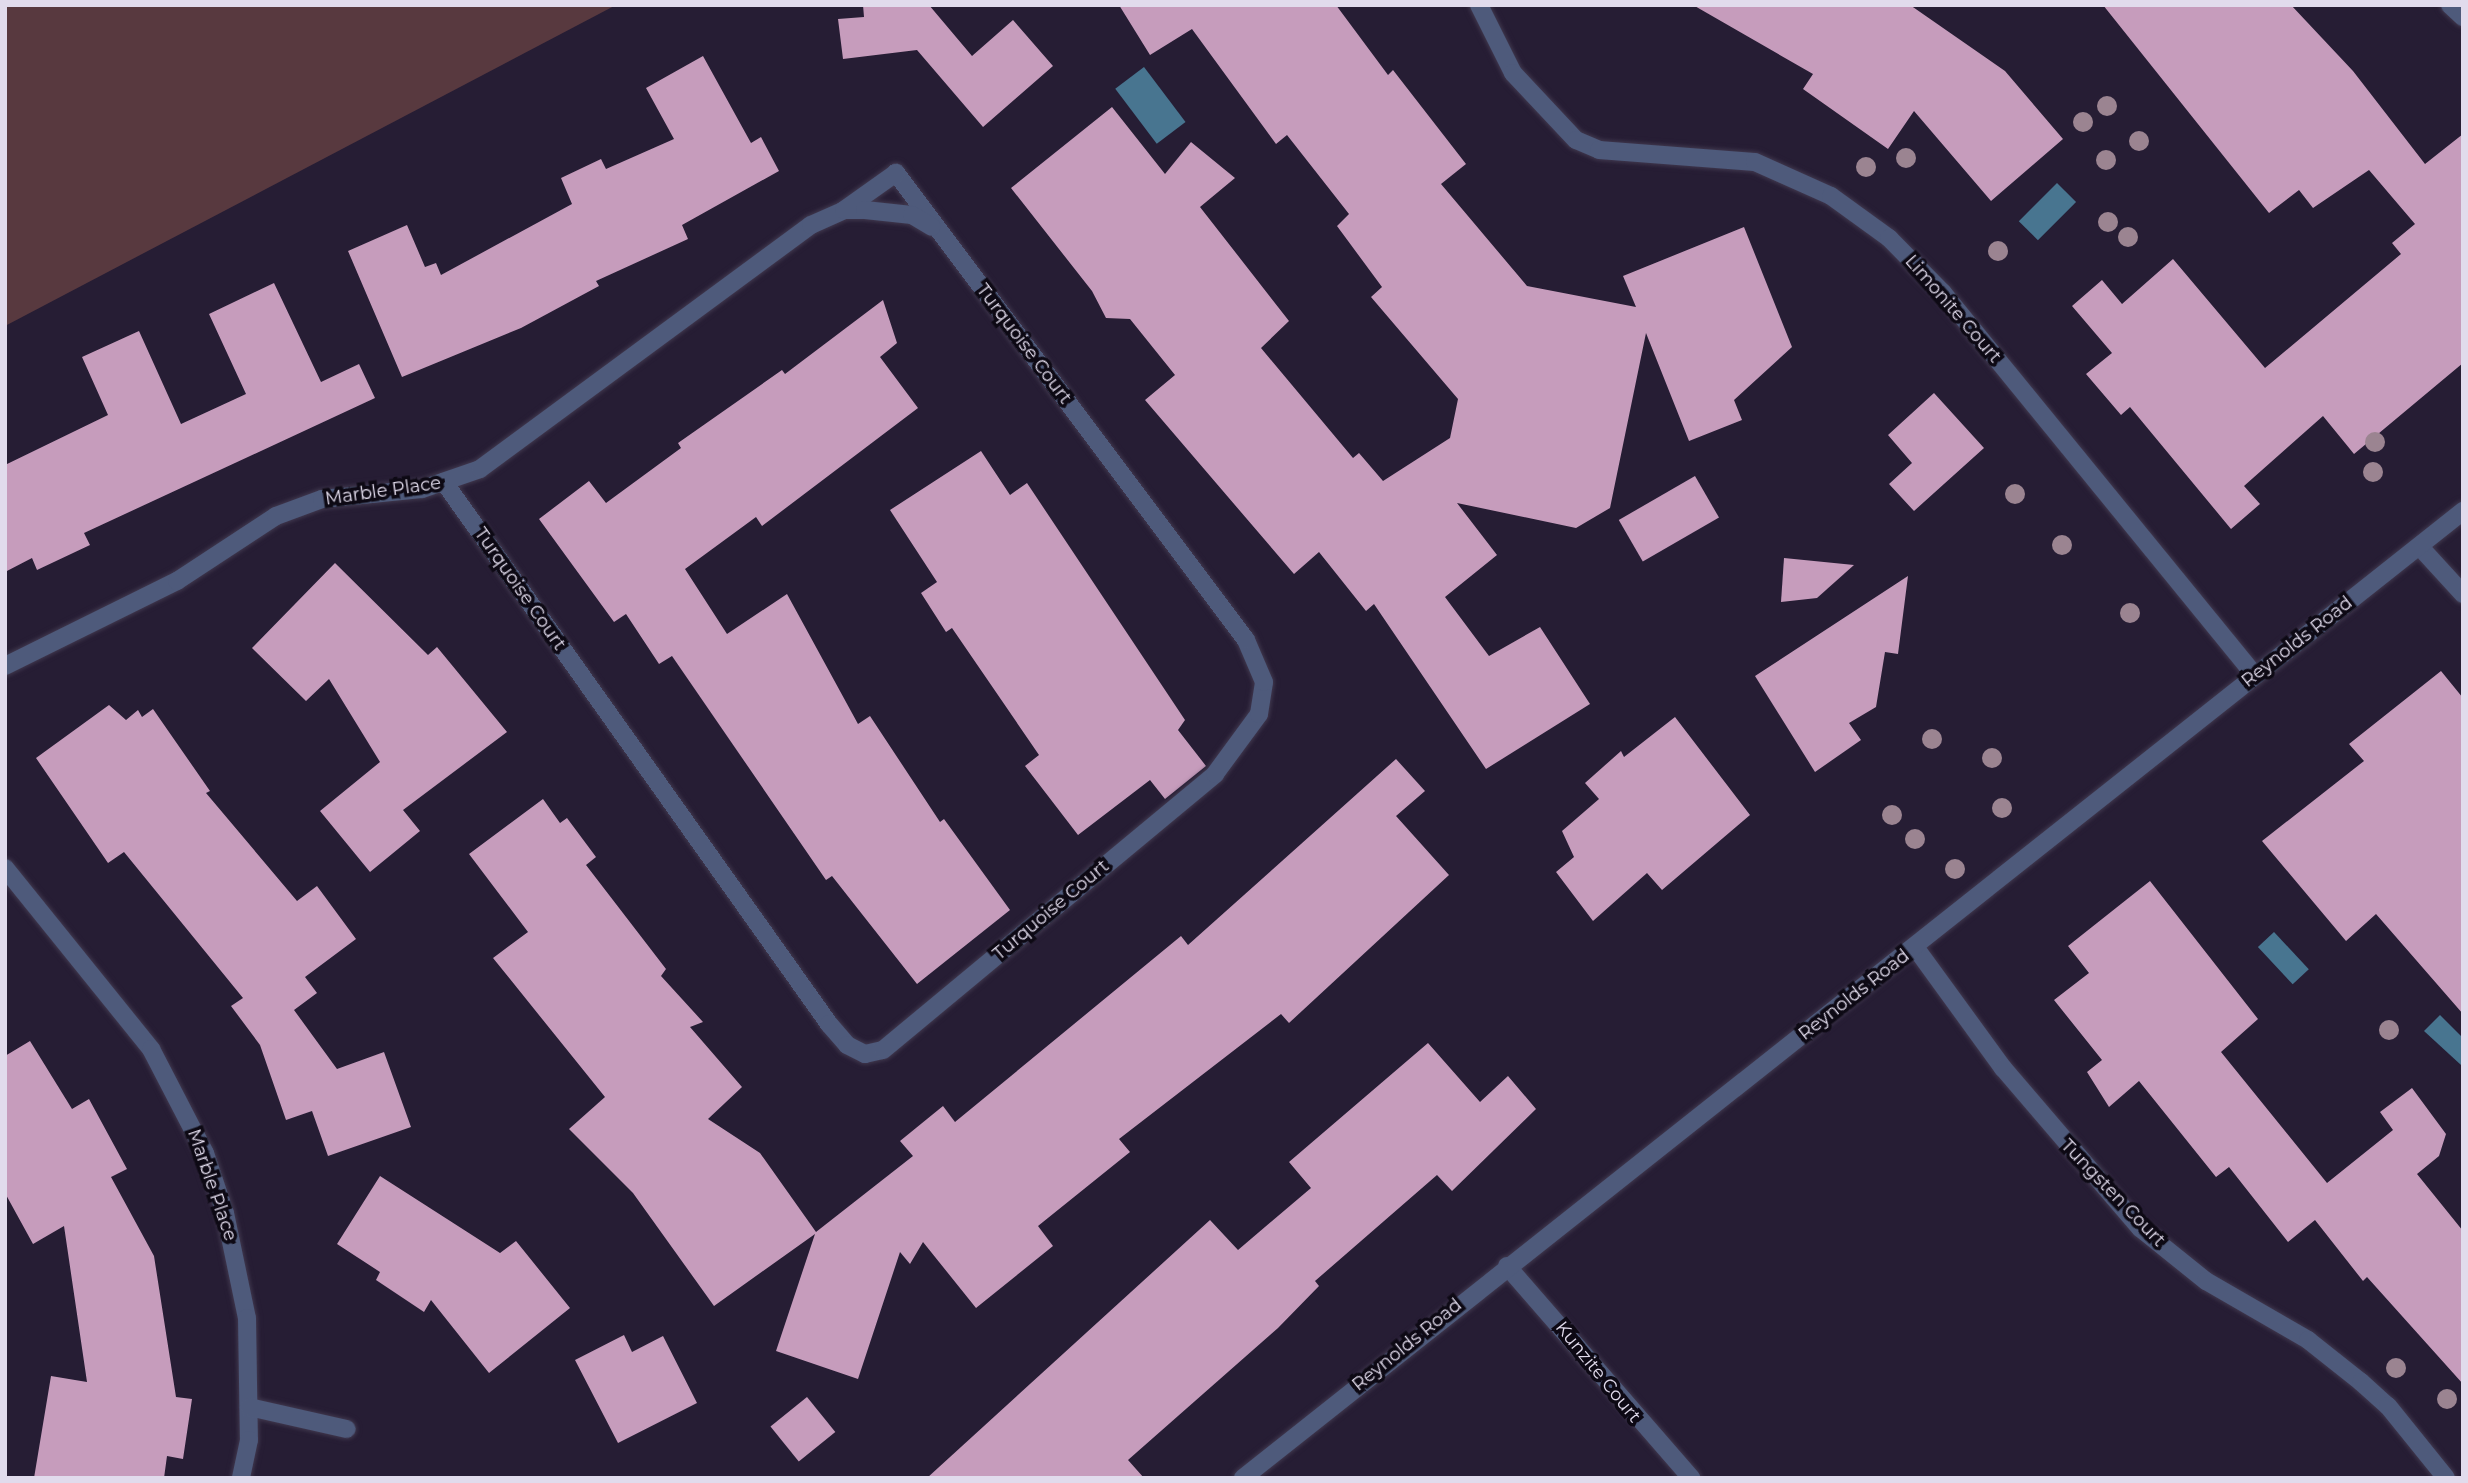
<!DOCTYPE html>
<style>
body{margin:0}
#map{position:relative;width:2468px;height:1483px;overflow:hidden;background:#261d34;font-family:Montserrat,sans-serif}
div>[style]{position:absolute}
.green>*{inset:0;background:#58393f}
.water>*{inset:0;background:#487590;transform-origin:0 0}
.building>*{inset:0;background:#c69cbc;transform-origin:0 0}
.roads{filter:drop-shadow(0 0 2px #40384e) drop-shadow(0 0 2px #40384e)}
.minor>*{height:18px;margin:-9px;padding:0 9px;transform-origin:9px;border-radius:9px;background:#4e5a7b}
.tertiary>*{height:18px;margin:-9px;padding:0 9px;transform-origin:9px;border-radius:9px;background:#4e5a7b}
.trees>*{width:20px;height:20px;margin:-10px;border-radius:50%;background:#9b8491}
span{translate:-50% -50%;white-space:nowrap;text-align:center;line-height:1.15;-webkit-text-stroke:7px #0d0914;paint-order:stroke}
.street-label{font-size:18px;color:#e1dbec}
.frame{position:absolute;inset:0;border:7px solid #e1dbec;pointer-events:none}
</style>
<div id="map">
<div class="green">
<div style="clip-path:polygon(5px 5px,616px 5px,5px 326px)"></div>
</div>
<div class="water">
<div style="left:1144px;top:67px;width:69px;height:36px;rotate:53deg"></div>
<div style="left:2057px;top:183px;width:27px;height:54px;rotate:45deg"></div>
<div style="left:2274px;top:932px;width:51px;height:22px;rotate:47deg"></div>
<div style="clip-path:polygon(2440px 1015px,2463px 1038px,2461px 1065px,2424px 1031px)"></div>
</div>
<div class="building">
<div style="clip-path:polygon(863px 5px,929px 5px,972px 56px,1013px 20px,1053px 66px,983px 127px,917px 50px,843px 59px,838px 19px,864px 17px)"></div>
<div style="clip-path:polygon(1119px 5px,1336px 5px,1388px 75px,1393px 70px,1466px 164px,1441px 184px,1527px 286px,1636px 307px,1623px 276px,1744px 227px,1792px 347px,1734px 400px,1742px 420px,1689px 441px,1646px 333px,1610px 508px,1576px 528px,1457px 503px,1497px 555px,1445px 597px,1489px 656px,1540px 627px,1590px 704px,1486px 769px,1374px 604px,1366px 611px,1319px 552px,1294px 574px,1145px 400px,1175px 375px,1130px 319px,1106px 318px,1092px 291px,1011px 188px,1112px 107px,1165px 174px,1191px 142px,1235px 178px,1200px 207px,1289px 321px,1261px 348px,1353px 458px,1359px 453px,1383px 481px,1450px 438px,1458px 399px,1371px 297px,1382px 287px,1337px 226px,1349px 214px,1287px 135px,1276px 144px,1192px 29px,1150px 55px)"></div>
<div style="clip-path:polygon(1693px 5px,1910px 5px,2005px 71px,2063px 139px,1991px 201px,1914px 111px,1888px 149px,1803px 89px,1813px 74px)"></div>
<div style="clip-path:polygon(2103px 5px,2291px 5px,2353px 71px,2425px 164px,2463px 134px,2463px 363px,2354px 454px,2323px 416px,2244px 486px,2260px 504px,2231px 529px,2130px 407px,2121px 415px,2086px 374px,2112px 353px,2072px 306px,2102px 280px,2122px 304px,2173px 259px,2265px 368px,2401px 254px,2392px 243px,2415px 224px,2369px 170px,2313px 208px,2299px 190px,2269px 213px)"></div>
<div style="clip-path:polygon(703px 56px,751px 143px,761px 137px,779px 171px,682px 225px,688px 239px,596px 281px,599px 286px,521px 328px,402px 377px,348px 251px,407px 225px,425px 267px,436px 263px,441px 275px,572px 204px,561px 178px,601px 159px,606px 169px,674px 139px,646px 88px)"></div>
<div style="clip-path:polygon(274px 283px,321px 382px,359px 364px,375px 398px,84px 533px,90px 545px,37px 570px,32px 558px,5px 572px,5px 465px,108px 415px,82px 357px,139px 331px,181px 424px,246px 394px,209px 314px)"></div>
<div style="clip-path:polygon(883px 300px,897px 343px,880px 357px,918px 408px,762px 526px,756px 517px,685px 569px,727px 634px,787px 594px,858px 724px,870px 716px,940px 822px,944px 819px,1010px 910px,917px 984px,832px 876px,826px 880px,672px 656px,659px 664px,626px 614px,614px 622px,539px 519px,589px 481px,606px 503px,681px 448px,678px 443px,782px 370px,785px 374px)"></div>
<div style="clip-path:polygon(1934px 393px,1984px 448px,1914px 511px,1889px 484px,1912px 463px,1888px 435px)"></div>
<div style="clip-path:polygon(981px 451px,1010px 495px,1027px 483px,1185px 720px,1178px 730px,1206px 766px,1165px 799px,1150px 780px,1078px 835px,1025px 766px,1039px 755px,952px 628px,946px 632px,921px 593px,937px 582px,890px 510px)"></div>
<div style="left:1695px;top:476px;width:48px;height:88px;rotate:60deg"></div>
<div style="clip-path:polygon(1784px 558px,1854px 565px,1817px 598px,1781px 602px)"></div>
<div style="clip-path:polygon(335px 563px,428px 655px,437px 647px,507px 732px,403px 810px,420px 831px,370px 872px,320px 811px,380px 762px,329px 679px,306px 701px,252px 648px)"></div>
<div style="clip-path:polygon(1908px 576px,1898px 654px,1885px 652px,1876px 707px,1849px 723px,1861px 740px,1815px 772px,1755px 676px)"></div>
<div style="clip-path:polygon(2441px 671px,2463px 698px,2463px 1014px,2376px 914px,2346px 941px,2262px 841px,2364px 761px,2349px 744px)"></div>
<div style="clip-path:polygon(109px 705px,126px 720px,138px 710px,142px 717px,153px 709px,210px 791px,206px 793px,297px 901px,317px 886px,356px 939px,305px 977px,317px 993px,294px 1010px,337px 1069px,384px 1052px,411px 1127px,328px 1156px,312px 1111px,286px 1120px,260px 1045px,231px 1006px,243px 998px,124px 852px,108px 863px,36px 758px)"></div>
<div style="clip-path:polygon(1675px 717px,1750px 815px,1662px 890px,1647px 873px,1593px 921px,1556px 872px,1574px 857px,1562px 831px,1599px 799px,1585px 783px,1621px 751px,1624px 757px)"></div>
<div style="clip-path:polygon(1396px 759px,1425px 791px,1396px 816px,1449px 875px,1289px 1023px,1281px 1014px,1119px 1139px,1130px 1152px,1038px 1226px,1053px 1246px,976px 1308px,923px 1242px,910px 1264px,900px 1252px,858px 1379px,776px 1351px,815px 1234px,714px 1306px,633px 1193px,569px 1129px,605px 1097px,493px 958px,528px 932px,469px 854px,543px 799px,560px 823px,567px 818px,596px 857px,586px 865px,666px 969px,661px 976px,703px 1022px,690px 1027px,742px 1087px,708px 1119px,760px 1153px,816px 1232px,913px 1156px,900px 1141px,943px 1106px,955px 1122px,1181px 936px,1188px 945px)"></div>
<div style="clip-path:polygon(2150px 881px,2258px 1019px,2221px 1052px,2327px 1183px,2393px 1130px,2380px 1112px,2412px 1088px,2446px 1134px,2439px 1156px,2417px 1174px,2463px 1231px,2463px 1384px,2367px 1277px,2363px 1281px,2315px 1220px,2288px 1242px,2229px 1167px,2216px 1177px,2139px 1081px,2109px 1107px,2087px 1072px,2102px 1060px,2054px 1000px,2089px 973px,2068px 946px)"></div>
<div style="clip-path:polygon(30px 1041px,72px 1109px,89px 1099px,127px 1169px,111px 1177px,154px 1256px,176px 1397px,192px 1399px,183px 1459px,167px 1456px,164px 1478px,34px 1478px,51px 1376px,87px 1382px,64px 1226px,33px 1244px,5px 1193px,5px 1056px)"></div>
<div style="clip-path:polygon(1428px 1043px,1480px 1102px,1508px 1076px,1536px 1109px,1452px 1191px,1437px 1175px,1315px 1281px,1319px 1286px,1278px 1328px,1128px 1460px,1144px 1478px,927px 1478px,1210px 1220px,1238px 1250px,1311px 1188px,1289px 1162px)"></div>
<div style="clip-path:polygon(380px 1176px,500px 1253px,516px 1241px,570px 1308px,489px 1373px,431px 1300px,424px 1312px,376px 1280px,380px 1272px,337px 1244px)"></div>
<div style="clip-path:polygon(624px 1335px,632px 1352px,663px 1336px,697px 1403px,618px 1443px,575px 1360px)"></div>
<div style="left:807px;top:1397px;width:45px;height:47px;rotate:51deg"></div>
</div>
<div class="roads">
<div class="minor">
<div style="left:1479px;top:5px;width:76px;rotate:63.4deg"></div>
<div style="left:1513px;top:73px;width:92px;rotate:46.8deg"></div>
<div style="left:1576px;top:140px;width:25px;rotate:23deg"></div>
<div style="left:1599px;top:150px;width:156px;rotate:4.4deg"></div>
<div style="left:1755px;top:162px;width:83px;rotate:24.1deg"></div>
<div style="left:1831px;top:196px;width:72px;rotate:35.9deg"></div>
<div style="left:1889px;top:238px;width:77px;rotate:45.5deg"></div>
<div style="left:1943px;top:293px;width:493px;rotate:50.8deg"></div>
<div style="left:2450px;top:5px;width:18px;rotate:43deg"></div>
<div style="left:444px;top:482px;width:665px;rotate:54.61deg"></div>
<div style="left:829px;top:1024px;width:28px;rotate:49deg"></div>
<div style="left:847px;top:1045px;width:20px;rotate:27deg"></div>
<div style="left:865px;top:1054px;width:18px;rotate:-13deg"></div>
<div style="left:883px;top:1050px;width:432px;rotate:-39.7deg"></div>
<div style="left:1215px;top:774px;width:74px;rotate:-53.7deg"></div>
<div style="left:1259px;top:714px;width:32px;rotate:-81deg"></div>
<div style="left:1264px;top:682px;width:46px;rotate:-113.2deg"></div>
<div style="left:1246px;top:640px;width:584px;rotate:-126.85deg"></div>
<div style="left:896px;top:173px;width:64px;rotate:144.6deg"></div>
<div style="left:2420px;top:547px;width:64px;rotate:47.5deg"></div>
<div style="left:5px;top:666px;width:192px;rotate:-26.3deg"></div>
<div style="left:177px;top:581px;width:118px;rotate:-33.3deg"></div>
<div style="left:276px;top:516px;width:49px;rotate:-20.3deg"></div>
<div style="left:322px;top:499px;width:100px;rotate:-5.7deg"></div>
<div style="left:422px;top:489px;width:61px;rotate:-19deg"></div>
<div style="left:480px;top:469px;width:411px;rotate:-36.4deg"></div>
<div style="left:811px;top:225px;width:36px;rotate:-24deg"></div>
<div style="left:844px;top:210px;width:21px"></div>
<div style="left:865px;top:210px;width:47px;rotate:6.1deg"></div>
<div style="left:912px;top:215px;width:23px;rotate:31deg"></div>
<div style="left:5px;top:868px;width:233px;rotate:51.1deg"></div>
<div style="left:151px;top:1049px;width:117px;rotate:62.6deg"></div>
<div style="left:205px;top:1153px;width:63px;rotate:71.6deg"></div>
<div style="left:225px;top:1213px;width:107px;rotate:78.2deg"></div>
<div style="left:247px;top:1318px;width:122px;rotate:89.1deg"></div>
<div style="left:249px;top:1440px;width:39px;rotate:102deg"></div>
<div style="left:1915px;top:947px;width:150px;rotate:54deg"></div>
<div style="left:2003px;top:1068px;width:211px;rotate:49.4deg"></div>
<div style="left:2140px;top:1228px;width:85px;rotate:38.8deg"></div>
<div style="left:2206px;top:1281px;width:118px;rotate:30deg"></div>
<div style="left:2308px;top:1340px;width:68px;rotate:38.4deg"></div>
<div style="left:2361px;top:1382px;width:36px;rotate:42deg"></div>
<div style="left:2388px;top:1406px;width:92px;rotate:51.1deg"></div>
<div style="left:1507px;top:1266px;width:281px;rotate:49deg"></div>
<div style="left:249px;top:1407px;width:100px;rotate:12.7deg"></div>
</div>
<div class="tertiary">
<div style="left:1243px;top:1478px;width:1557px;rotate:-38.4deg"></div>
</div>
</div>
<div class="trees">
<div style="left:2107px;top:106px"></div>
<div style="left:2083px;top:122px"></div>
<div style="left:2139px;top:141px"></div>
<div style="left:1906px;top:158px"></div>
<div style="left:2106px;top:160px"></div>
<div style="left:1866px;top:167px"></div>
<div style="left:2108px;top:222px"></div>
<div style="left:2128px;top:237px"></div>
<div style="left:1998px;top:251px"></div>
<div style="left:2375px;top:442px"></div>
<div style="left:2373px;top:472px"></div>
<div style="left:2015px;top:494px"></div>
<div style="left:2062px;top:545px"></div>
<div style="left:2130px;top:613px"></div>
<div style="left:1932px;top:739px"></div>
<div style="left:1992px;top:758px"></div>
<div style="left:2002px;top:808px"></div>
<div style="left:1892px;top:815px"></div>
<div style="left:1915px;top:839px"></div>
<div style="left:1955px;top:869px"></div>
<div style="left:2389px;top:1030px"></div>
<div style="left:2396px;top:1368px"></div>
<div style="left:2447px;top:1399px"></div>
</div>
<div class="street-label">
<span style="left:1953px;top:309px;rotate:49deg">Limonite Court</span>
<span style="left:1024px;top:344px;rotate:53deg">Turquoise Court</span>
<span style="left:383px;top:491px;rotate:-8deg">Marble Place</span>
<span style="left:520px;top:589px;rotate:55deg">Turquoise Court</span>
<span style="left:2297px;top:642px;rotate:-38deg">Reynolds Road</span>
<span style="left:1051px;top:910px;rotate:-40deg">Turquoise Court</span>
<span style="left:1854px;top:995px;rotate:-38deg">Reynolds Road</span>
<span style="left:212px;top:1185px;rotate:71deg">Marble Place</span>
<span style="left:2113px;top:1193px;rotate:46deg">Tungsten Court</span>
<span style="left:1407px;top:1345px;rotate:-39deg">Reynolds Road</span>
<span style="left:1598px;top:1372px;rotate:51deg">Kunzite Court</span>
</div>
<div class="frame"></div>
</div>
